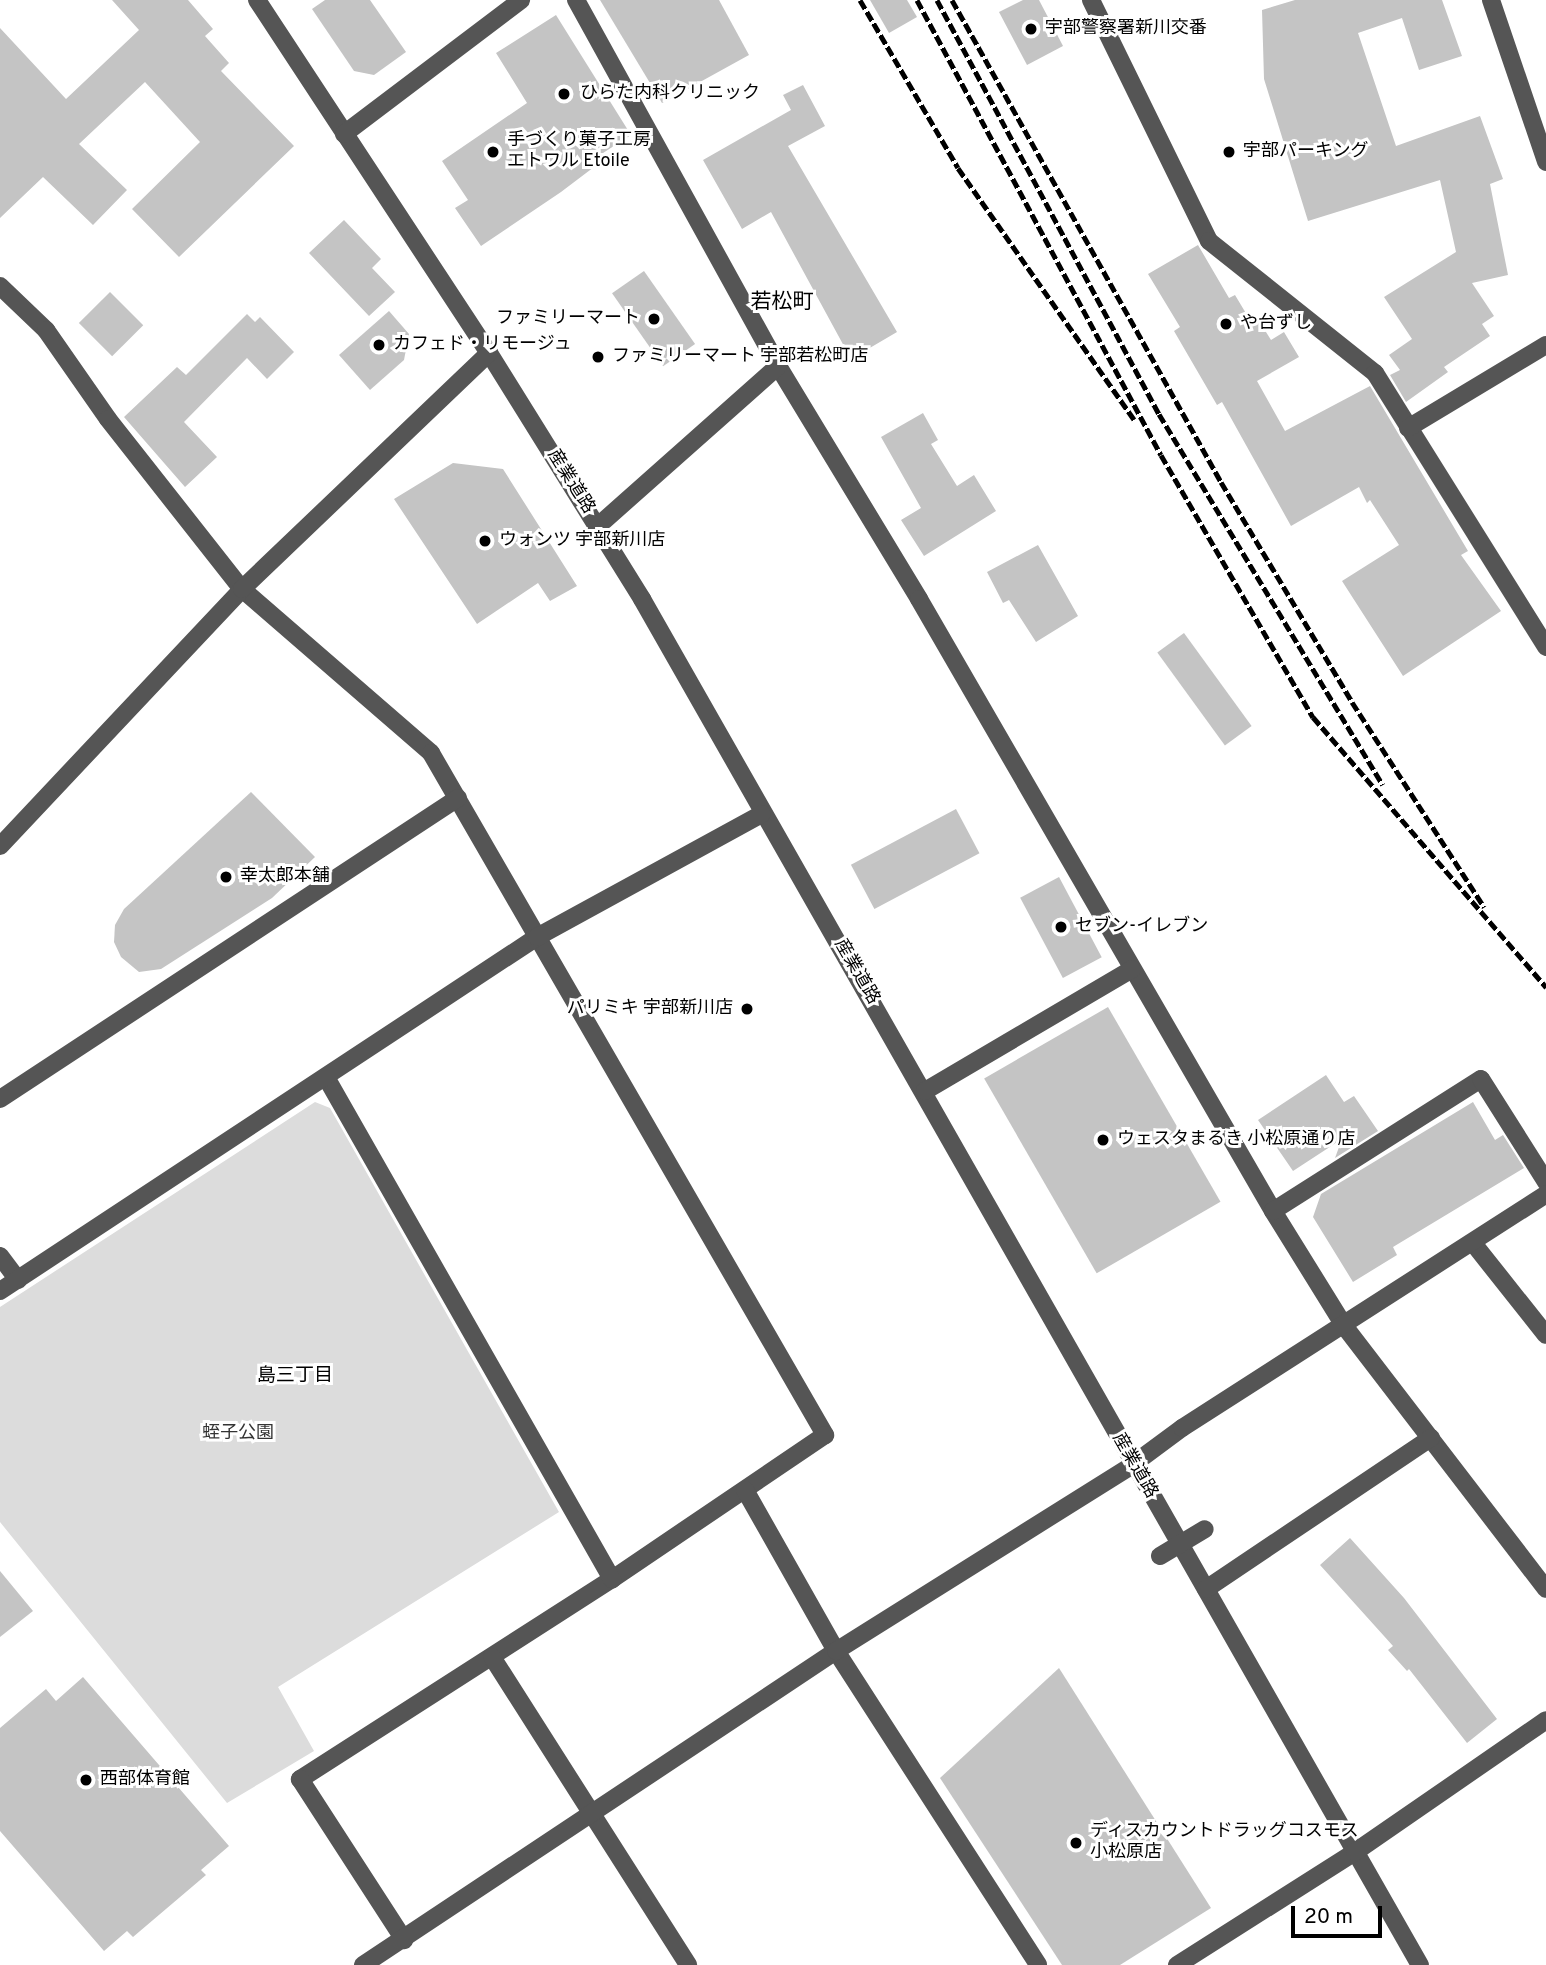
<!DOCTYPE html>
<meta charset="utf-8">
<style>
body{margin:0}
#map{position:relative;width:1546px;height:1965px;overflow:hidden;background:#fff;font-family:Overpass,"Noto Sans JP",sans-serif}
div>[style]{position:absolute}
.green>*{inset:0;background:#dcdcdc}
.building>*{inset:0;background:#c4c4c4;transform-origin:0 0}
.minor>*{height:18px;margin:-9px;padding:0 9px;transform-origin:9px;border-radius:9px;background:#555}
.rail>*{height:5px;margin-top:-2.5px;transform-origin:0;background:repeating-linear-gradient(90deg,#000 0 10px,transparent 0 13.5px)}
.minor-bridge>*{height:18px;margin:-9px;padding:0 9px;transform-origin:9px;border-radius:9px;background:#555}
.dots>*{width:19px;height:19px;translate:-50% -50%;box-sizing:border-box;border:4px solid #fff;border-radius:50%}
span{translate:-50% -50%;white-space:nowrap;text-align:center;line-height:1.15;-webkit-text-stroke:6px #fff;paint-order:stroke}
.poi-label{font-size:18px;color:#000}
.left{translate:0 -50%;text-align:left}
.right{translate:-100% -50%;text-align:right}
.street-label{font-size:18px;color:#000}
.park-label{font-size:18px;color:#333}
.neighbourhood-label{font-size:19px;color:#000}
.quarter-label{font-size:21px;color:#000}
.scale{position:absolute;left:1291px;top:1906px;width:91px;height:32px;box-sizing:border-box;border:4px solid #000;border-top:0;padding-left:9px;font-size:21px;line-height:24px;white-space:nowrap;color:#000;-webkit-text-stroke:5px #fff;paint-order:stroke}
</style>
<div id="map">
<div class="green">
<div style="clip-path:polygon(315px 1102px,330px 1108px,559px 1512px,278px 1687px,314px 1751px,227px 1803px,0 1522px,0 1307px)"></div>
</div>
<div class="building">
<div style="clip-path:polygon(112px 0,188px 0,213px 29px,205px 36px,229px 63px,221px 71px,294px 146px,179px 257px,132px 209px,200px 142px,145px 82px,79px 144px,127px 190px,93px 225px,43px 177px,0 218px,0 28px,66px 99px,139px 30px)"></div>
<div style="clip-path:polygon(325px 0,370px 0,406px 52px,374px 75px,354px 71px,312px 9px)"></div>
<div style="clip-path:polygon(600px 0,719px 0,749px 55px,662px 103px)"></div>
<div style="clip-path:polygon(870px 0,907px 0,917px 17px,889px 33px)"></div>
<div style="clip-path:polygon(1023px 0,1039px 0,1063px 46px,1027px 65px,999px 12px)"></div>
<div style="clip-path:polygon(1295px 0,1442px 0,1462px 56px,1419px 70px,1402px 18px,1358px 33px,1396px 146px,1480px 116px,1503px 179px,1490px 184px,1508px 275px,1472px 283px,1494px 316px,1482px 324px,1490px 336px,1444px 367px,1448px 372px,1406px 402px,1390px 375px,1400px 370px,1389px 355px,1412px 339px,1384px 297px,1456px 252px,1440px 180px,1308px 221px,1264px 79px,1262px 10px)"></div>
<div style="clip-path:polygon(556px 15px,631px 135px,603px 153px,598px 164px,561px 192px,481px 246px,455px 208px,468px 200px,442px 161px,527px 103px,496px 53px)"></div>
<div style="clip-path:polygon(803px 85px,825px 126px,788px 146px,897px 332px,851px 359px,771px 212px,742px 229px,703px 160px,791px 110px,783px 95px)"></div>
<div style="clip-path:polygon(344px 220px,381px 259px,372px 268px,395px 292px,369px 316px,309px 253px)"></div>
<div style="clip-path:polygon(1198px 245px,1229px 298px,1235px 295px,1250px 320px,1256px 316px,1271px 340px,1284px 332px,1299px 357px,1257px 381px,1285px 431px,1370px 386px,1468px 551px,1461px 555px,1501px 611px,1403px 676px,1342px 581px,1399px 545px,1370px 500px,1367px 503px,1359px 487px,1291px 526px,1222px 402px,1217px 405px,1174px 331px,1180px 327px,1148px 274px)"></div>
<div style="left:644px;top:271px;width:89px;height:39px;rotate:55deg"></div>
<div style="left:110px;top:292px;width:47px;height:44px;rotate:45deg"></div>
<div style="clip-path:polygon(389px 311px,409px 334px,404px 360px,370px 390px,339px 355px)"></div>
<div style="clip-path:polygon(247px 314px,255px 322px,260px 317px,294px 352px,267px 379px,247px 358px,184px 422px,217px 457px,185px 487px,124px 417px,177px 367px,186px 375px)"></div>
<div style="clip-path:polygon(923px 413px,938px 440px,931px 444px,957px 486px,974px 475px,996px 511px,924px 556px,901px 520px,921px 508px,881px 437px)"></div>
<div style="clip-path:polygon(453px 463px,503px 469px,577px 586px,550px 601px,538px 583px,477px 624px,394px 499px)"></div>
<div style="clip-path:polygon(1038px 545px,1078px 616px,1036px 642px,1009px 600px,1003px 603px,987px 572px)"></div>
<div style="left:1184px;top:633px;width:115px;height:33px;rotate:54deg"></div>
<div style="clip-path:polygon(251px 792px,315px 857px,272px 898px,161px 969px,139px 972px,121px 957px,114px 942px,115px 925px,124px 909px)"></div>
<div style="left:956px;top:809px;width:50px;height:119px;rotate:62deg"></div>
<div style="left:1059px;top:877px;width:91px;height:44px;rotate:62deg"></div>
<div style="left:1108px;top:1007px;width:225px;height:143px;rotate:60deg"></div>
<div style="clip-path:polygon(1326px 1075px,1344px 1102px,1354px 1096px,1378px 1131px,1335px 1158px,1342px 1139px,1293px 1171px,1258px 1120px)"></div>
<div style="clip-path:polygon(1473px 1102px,1495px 1140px,1503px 1135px,1524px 1168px,1393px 1247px,1397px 1255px,1353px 1282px,1313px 1217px,1321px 1194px)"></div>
<div style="clip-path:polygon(1350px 1538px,1404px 1598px,1497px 1719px,1467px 1743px,1409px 1669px,1407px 1671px,1388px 1650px,1393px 1646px,1320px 1565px)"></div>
<div style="clip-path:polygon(0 1571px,33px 1611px,0 1637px)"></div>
<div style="clip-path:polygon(1059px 1668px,1211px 1908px,1120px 1965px,1062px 1965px,940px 1778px)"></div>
<div style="clip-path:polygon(83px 1677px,229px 1846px,201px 1870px,206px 1875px,133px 1937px,127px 1931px,104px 1951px,0 1831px,0 1728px,46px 1689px,56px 1701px)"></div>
</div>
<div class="minor">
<div style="left:257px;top:0;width:422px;rotate:56.7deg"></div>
<div style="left:489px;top:353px;width:290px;rotate:58.1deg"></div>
<div style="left:642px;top:599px;width:1572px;rotate:60.34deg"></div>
<div style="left:576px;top:0;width:418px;rotate:61.1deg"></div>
<div style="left:778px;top:366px;width:272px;rotate:58.8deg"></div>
<div style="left:919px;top:599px;width:707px;rotate:59.95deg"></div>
<div style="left:1273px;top:1211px;width:137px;rotate:58.2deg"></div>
<div style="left:1345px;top:1327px;width:330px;rotate:52.5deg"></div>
<div style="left:1091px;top:0;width:268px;rotate:63.9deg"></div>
<div style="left:1209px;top:241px;width:212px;rotate:38.5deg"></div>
<div style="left:1375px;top:373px;width:323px;rotate:58deg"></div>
<div style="left:1491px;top:0;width:171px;rotate:71.2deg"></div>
<div style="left:344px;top:134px;width:222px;rotate:-37.1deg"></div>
<div style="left:0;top:286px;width:64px;rotate:43.7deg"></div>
<div style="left:46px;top:330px;width:108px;rotate:55.1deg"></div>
<div style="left:108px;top:419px;width:216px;rotate:51.8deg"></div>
<div style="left:242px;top:589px;width:250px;rotate:40.9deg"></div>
<div style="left:431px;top:753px;width:788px;rotate:59.98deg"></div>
<div style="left:825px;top:1435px;width:257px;rotate:145.9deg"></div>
<div style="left:612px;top:1579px;width:371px;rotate:147.3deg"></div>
<div style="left:300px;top:1779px;width:192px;rotate:57.1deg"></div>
<div style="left:1408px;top:428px;width:161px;rotate:-31deg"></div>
<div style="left:598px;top:526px;width:241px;rotate:-41.6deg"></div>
<div style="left:0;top:846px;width:353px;rotate:-46.7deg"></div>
<div style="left:242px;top:589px;width:342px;rotate:-43.7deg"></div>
<div style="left:327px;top:1079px;width:576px;rotate:60.32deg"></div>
<div style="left:925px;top:1091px;width:240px;rotate:-30.5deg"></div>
<div style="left:0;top:1099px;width:548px;rotate:-33.31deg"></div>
<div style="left:1273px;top:1211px;width:246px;rotate:-32.4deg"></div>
<div style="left:1481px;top:1079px;width:122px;rotate:57.7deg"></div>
<div style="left:1473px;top:1243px;width:117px;rotate:51.6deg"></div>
<div style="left:0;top:1256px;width:30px;rotate:53deg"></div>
<div style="left:0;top:1291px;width:643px;rotate:-33.39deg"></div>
<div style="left:537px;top:937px;width:256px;rotate:-28.7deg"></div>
<div style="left:745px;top:1490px;width:185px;rotate:60.5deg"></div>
<div style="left:836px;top:1651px;width:373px;rotate:57.2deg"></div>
<div style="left:1206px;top:1589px;width:271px;rotate:-33.9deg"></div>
<div style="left:492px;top:1657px;width:365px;rotate:57.5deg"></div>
<div style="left:363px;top:1965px;width:568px;rotate:-33.58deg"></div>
<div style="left:836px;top:1651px;width:350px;rotate:-32.1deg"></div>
<div style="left:1132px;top:1465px;width:62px;rotate:-36.5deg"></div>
<div style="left:1182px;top:1428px;width:433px;rotate:-32.7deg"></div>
<div style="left:1177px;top:1965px;width:211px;rotate:-32.4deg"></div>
<div style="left:1355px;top:1852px;width:232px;rotate:-34.6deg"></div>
</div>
<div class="rail">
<div style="left:860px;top:0;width:194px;rotate:59.7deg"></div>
<div style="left:958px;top:168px;width:307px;rotate:55deg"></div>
<div style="left:917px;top:0;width:516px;rotate:61.8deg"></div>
<div style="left:1161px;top:455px;width:303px;rotate:59.9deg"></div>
<div style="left:1313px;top:717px;width:357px;rotate:49.2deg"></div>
<div style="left:937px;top:0;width:470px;rotate:61.8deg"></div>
<div style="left:1159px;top:414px;width:433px;rotate:58.9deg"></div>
<div style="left:952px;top:0;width:552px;rotate:60.83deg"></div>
<div style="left:1221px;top:482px;width:256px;rotate:59.2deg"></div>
<div style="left:1352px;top:702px;width:244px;rotate:57.2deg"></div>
</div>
<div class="minor-bridge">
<div style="left:1160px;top:1556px;width:52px;rotate:-31deg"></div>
</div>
<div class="dots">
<div style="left:1031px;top:29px;background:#000"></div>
<div style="left:564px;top:94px;background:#000"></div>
<div style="left:493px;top:152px;background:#000"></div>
<div style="left:1229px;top:152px;background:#000"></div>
<div style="left:654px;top:319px;background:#000"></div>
<div style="left:1226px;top:324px;background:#000"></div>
<div style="left:379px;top:345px;background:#000"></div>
<div style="left:598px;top:357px;background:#000"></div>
<div style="left:485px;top:541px;background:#000"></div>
<div style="left:226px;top:877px;background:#000"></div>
<div style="left:1061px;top:927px;background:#000"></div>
<div style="left:747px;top:1009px;background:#000"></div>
<div style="left:1103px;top:1140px;background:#000"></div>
<div style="left:86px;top:1780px;background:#000"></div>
<div style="left:1076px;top:1843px;background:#000"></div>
</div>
<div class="poi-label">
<span class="left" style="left:1045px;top:29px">宇部警察署新川交番</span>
<span class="left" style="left:580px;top:94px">ひらた内科クリニック</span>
<span class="left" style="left:507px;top:152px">手づくり菓子工房<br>エトワル Etoile</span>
<span class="left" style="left:1243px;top:152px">宇部パーキング</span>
<span class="right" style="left:640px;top:319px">ファミリーマート</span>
<span class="left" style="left:1240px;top:324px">や台ずし</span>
<span class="left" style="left:393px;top:345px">カフェド・リモージュ</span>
<span class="left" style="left:612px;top:357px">ファミリーマート 宇部若松町店</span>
<span class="left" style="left:499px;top:541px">ウォンツ 宇部新川店</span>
<span class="left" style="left:240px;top:877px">幸太郎本舗</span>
<span class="left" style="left:1075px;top:927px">セブン-イレブン</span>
<span class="right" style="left:733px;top:1009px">パリミキ 宇部新川店</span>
<span class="left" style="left:1117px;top:1140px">ウェスタまるき 小松原通り店</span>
<span class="left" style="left:100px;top:1780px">西部体育館</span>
<span class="left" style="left:1090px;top:1843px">ディスカウントドラッグコスモス<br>小松原店</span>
</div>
<div class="street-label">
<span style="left:570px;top:482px;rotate:58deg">産業道路</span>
<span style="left:856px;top:972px;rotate:60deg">産業道路</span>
<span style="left:1134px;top:1466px;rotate:60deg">産業道路</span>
</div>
<div class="park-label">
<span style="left:238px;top:1434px">蛭子公園</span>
</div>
<div class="neighbourhood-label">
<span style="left:295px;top:1377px">島三丁目</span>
</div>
<div class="quarter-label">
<span style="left:782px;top:303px">若松町</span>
</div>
<div class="scale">20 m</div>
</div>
